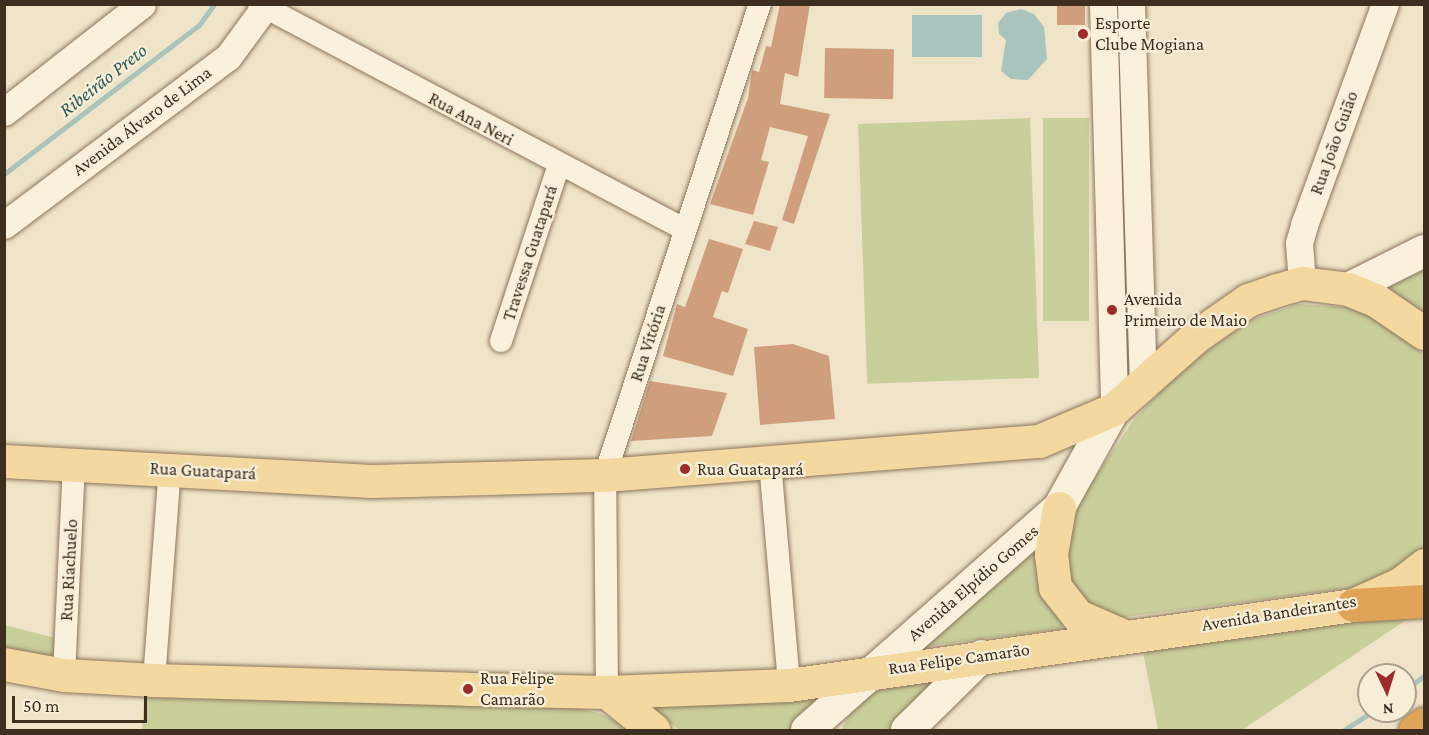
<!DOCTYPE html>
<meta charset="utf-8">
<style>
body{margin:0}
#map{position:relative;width:1429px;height:735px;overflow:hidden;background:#f0e4c8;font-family:"Crimson Pro",serif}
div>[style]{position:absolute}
.green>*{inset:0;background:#c9cf9b;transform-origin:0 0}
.water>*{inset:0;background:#a9c4bc;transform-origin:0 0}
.stream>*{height:5px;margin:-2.5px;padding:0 2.5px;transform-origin:2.5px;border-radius:2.5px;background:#a9c4bc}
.building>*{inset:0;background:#cf9f7d;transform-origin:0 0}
.roads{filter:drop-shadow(0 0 2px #8d765c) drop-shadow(0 0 2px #8d765c)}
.minor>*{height:22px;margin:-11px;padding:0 11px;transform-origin:11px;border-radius:11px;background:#faf1dc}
.tertiary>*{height:27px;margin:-13.5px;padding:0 13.5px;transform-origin:13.5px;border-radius:13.5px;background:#faf1dc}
.secondary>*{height:32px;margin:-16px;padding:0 16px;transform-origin:16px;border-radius:16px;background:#faf1dc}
.primary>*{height:33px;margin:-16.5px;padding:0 16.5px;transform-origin:16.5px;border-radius:16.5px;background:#f3d9a0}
.motorway>*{height:33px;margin:-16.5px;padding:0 16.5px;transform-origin:16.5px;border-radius:16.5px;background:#e0a458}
.dots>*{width:16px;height:16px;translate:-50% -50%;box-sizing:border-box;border:3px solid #f7eed8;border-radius:50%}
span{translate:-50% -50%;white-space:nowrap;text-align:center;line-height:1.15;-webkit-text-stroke:4.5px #f7eed8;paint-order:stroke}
.poi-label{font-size:18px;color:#3d2e20}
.left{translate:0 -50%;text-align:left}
.street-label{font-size:18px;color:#3d2e20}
.water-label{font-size:20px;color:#2f5d5a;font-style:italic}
.frame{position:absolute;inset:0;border:6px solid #3d2e20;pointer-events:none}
.north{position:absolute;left:1357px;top:663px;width:60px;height:60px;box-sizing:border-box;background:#f7eed8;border:2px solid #ada18e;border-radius:50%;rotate:176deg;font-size:16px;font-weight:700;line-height:24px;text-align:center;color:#3d2e20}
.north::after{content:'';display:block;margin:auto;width:21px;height:27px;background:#9e2a2b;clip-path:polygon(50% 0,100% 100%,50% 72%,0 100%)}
.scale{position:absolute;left:12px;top:696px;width:135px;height:27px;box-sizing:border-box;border:3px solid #3d2e20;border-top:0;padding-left:8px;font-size:18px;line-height:21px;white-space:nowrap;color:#3d2e20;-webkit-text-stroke:4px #f7eed8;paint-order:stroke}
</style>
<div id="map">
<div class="green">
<div style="left:1030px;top:118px;width:260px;height:172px;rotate:88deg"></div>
<div style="left:1043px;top:118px;width:46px;height:203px"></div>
<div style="clip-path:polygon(1424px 262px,1424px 316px,1382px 283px)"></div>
<div style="clip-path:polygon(1299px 304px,1345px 307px,1371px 315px,1424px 354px,1424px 548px,1405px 564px,1352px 588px,1103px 620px,1065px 582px,1068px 518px,1133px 421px,1178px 372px,1251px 320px)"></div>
<div style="clip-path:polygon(1035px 545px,1063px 618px,1061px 629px,928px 646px,928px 643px)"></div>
<div style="clip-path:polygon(1424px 608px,1242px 730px,1158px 730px,1143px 652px)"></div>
<div style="clip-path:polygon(5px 625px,55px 638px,54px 660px,5px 651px)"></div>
<div style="clip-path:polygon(942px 678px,888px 730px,841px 730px,852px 709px,879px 685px)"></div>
<div style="clip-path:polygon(830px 694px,790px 730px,679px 730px,647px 704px)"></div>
<div style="clip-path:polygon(144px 698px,572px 707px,602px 714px,632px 730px,142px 730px)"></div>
</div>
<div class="water">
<div style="clip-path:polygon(1021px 9px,1034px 14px,1044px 27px,1047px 59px,1028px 80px,1011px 79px,1001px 71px,1006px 40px,999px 34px,998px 23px,1006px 13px)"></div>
<div style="left:982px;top:15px;width:42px;height:70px;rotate:90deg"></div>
</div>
<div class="stream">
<div style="left:4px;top:174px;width:245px;rotate:-37.4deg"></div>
<div style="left:199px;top:25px;width:26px;rotate:-54deg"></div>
<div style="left:1405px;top:689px;width:23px;rotate:-34deg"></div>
<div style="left:1344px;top:730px;width:35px;rotate:-33deg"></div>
</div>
<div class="building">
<div style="clip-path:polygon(780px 4px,810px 4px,798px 77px,785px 73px,780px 104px,830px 114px,794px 224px,782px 220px,808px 136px,770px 127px,761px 160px,769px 162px,753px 215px,710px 204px,748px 98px,752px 70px,759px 72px,766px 46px,771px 47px)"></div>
<div style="left:1057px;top:4px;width:28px;height:21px"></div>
<div style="left:825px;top:48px;width:69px;height:50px;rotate:1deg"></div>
<div style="clip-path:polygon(754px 221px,778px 227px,770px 251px,745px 244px)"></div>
<div style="clip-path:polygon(709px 239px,743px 249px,728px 293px,722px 291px,713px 317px,748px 329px,733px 376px,663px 356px,677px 304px,685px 307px)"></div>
<div style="clip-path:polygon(793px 344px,829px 356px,835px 419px,760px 425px,754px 347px)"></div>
<div style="clip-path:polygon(650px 381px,727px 393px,712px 436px,631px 441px)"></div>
</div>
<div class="roads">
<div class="minor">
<div style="left:259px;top:4px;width:482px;rotate:27.9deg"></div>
<div style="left:501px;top:341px;width:185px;rotate:-71.8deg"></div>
<div style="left:770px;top:462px;width:224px;rotate:85.1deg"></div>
<div style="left:64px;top:675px;width:211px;rotate:-87.3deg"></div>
<div style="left:154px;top:680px;width:212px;rotate:-85.7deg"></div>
<div style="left:607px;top:692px;width:217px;rotate:-90.5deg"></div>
<div style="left:605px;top:475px;width:496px;rotate:-71.8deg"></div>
</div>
<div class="tertiary">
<div style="left:1103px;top:4px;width:405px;rotate:88.4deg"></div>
<div style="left:1131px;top:4px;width:378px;rotate:88.2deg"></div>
<div style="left:4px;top:112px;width:175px;rotate:-38deg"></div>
<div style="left:4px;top:225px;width:280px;rotate:-36.9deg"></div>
<div style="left:228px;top:57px;width:66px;rotate:-53.7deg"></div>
<div style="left:1302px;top:283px;width:40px;rotate:-94.3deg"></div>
<div style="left:1299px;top:243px;width:19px;rotate:-74deg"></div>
<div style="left:1304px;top:225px;width:235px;rotate:-69.9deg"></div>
</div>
<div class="secondary">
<div style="left:1348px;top:289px;width:85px;rotate:-26.6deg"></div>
<div style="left:807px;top:730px;width:336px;rotate:-41.4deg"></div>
<div style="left:1059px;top:508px;width:113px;rotate:-60.9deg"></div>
<div style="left:907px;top:730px;width:105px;rotate:-44.6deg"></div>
</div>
<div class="primary">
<div style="left:4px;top:461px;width:368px;rotate:3.1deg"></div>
<div style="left:371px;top:481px;width:234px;rotate:-1.5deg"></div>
<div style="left:605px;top:475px;width:435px;rotate:-4.5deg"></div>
<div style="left:1039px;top:441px;width:82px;rotate:-23.1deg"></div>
<div style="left:1114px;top:409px;width:108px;rotate:-41.6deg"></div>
<div style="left:1195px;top:337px;width:65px;rotate:-34.9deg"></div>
<div style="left:1248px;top:300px;width:31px;rotate:-19deg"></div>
<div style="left:1277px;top:290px;width:26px;rotate:-16deg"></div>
<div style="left:1302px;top:283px;width:46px;rotate:7.4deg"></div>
<div style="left:1348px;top:289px;width:31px;rotate:22deg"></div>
<div style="left:1377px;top:301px;width:57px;rotate:34.2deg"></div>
<div style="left:1059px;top:508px;width:47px;rotate:99.9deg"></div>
<div style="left:1051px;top:554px;width:33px;rotate:83deg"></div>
<div style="left:1055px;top:587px;width:37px;rotate:52deg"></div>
<div style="left:1078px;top:616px;width:48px;rotate:23.4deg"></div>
<div style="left:4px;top:664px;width:61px;rotate:10.4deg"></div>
<div style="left:64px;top:675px;width:90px;rotate:3.2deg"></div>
<div style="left:154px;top:680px;width:314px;rotate:1.6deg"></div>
<div style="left:468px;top:689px;width:139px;rotate:1.2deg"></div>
<div style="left:607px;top:692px;width:182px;rotate:-2.2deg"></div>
<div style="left:789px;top:685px;width:570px;rotate:-8.07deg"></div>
<div style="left:1353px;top:605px;width:51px;rotate:-24.1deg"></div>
<div style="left:1400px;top:584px;width:31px;rotate:-38deg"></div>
<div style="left:607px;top:692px;width:60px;rotate:39deg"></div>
</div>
<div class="motorway">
<div style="left:1353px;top:605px;width:71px;rotate:-3.2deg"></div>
<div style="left:1415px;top:730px;width:11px;rotate:-34deg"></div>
</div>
</div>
<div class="dots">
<div style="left:1083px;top:34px;background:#9e2a2b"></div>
<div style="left:1112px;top:310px;background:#9e2a2b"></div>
<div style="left:685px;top:469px;background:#9e2a2b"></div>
<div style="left:468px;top:689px;background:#9e2a2b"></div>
</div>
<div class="poi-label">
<span class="left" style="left:1095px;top:34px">Esporte<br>Clube Mogiana</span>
<span class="left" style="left:1124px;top:310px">Avenida<br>Primeiro de Maio</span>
<span class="left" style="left:697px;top:469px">Rua Guatapará</span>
<span class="left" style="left:480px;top:689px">Rua Felipe<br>Camarão</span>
</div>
<div class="street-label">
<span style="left:471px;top:119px;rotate:28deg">Rua Ana Neri</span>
<span style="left:142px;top:121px;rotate:-37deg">Avenida Álvaro de Lima</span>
<span style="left:1334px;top:143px;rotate:-70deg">Rua João Guião</span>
<span style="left:530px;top:253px;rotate:-72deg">Travessa Guatapará</span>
<span style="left:648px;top:343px;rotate:-72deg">Rua Vitória</span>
<span style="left:203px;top:471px;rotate:3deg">Rua Guatapará</span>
<span style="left:69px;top:570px;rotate:-87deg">Rua Riachuelo</span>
<span style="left:973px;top:583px;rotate:-41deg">Avenida Elpídio Gomes</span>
<span style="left:1279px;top:613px;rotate:-9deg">Avenida Bandeirantes</span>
<span style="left:959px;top:659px;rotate:-8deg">Rua Felipe Camarão</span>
</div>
<div class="water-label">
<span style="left:103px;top:80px;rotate:-38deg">Ribeirão Preto</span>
</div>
<div class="frame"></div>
<div class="north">N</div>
<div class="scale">50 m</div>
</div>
